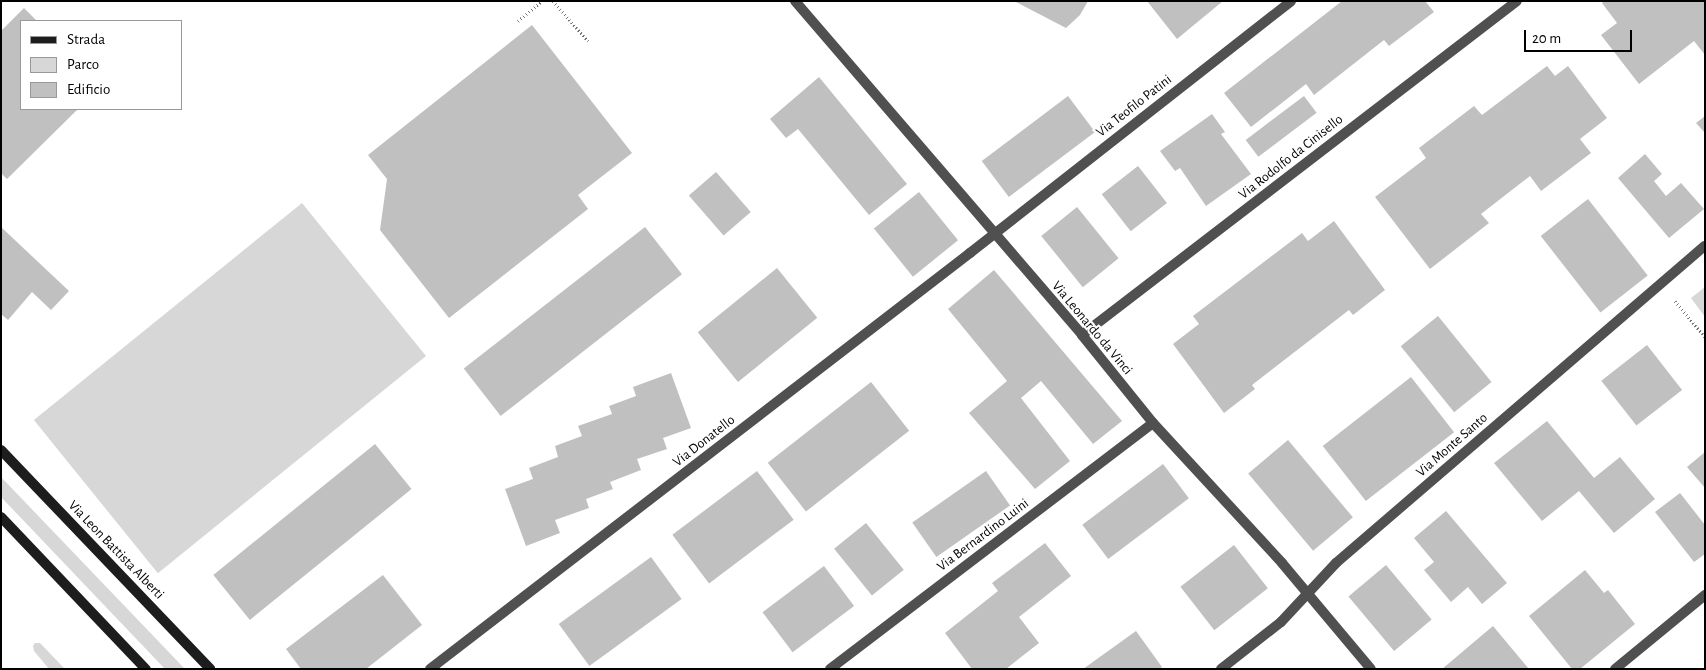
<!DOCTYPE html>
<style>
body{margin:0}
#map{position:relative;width:1706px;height:670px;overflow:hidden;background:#fff;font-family:"Alegreya Sans",sans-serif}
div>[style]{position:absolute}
.green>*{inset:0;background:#d7d7d7;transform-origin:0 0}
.building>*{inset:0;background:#c0c0c0;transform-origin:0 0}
.path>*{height:3px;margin-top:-1.5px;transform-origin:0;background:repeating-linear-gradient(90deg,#727272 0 1px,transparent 0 3.5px)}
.street>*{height:10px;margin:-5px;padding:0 5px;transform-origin:5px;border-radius:5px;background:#505050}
.secondary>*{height:10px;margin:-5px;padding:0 5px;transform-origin:5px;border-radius:5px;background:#1d1d1d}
span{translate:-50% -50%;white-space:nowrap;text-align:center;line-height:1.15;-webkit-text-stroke:4px #fff;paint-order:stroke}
.street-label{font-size:14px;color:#000}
.frame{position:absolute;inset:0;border:2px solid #000;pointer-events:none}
.legend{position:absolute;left:20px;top:20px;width:162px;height:90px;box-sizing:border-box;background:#fff;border:1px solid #999;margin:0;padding:6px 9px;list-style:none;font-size:15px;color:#000}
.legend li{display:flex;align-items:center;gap:10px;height:25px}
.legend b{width:25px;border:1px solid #999}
.scale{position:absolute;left:1524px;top:30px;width:108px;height:22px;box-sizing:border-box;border:2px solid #000;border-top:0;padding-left:6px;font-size:15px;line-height:18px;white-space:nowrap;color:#000;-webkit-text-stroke:4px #fff;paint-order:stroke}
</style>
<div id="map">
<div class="green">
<div style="left:302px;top:203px;width:197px;height:345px;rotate:51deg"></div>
<div style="clip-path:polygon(1705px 287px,1705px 317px,1691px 298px)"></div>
<div style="clip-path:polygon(1px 477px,185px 669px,165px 669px,1px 497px)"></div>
<div style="clip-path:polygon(35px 643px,40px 643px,65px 669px,49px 669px,34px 651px,33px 646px)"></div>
</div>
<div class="building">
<div style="clip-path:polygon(1014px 1px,1088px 1px,1080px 15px,1066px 28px)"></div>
<div style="clip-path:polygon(1147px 1px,1223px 1px,1177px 39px)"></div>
<div style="clip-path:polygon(1342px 1px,1425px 1px,1434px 12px,1389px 46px,1384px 40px,1314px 95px,1306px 84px,1251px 127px,1224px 93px)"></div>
<div style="clip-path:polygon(1604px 1px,1705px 1px,1705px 55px,1694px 41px,1639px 84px,1601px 35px,1617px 23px,1602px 3px)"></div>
<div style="clip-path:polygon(24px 8px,37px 21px,21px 21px,21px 109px,78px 109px,7px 179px,1px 173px,1px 31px)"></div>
<div style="clip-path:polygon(532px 25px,632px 153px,578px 195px,588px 209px,449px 318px,380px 230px,387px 179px,368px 155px)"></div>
<div style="clip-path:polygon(1547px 66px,1555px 76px,1568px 66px,1607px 118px,1580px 139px,1591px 153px,1541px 191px,1530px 176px,1481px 214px,1489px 223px,1430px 269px,1375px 197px,1426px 158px,1419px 148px,1474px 106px,1482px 115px)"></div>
<div style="clip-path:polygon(819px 77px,907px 184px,869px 215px,798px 129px,786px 138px,770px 119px)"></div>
<div style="left:1068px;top:96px;width:45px;height:108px;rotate:53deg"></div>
<div style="left:1304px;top:96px;width:21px;height:73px;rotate:53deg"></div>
<div style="clip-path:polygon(1212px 114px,1225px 132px,1221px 134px,1251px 174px,1206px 206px,1180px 168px,1175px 171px,1160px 151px)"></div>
<div style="clip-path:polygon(1705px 116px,1705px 133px,1696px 123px)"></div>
<div style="clip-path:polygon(1645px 154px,1662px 174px,1654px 181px,1666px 196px,1681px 183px,1704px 209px,1669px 238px,1618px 178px)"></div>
<div style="left:1138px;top:166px;width:47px;height:46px;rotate:52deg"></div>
<div style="left:716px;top:172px;width:53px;height:36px;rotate:49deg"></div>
<div style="left:919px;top:192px;width:62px;height:58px;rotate:51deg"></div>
<div style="left:1588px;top:199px;width:97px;height:60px;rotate:52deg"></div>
<div style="left:1077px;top:207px;width:66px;height:46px;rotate:51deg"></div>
<div style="clip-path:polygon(1334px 221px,1385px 290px,1353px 315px,1349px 310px,1252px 385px,1255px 389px,1224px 413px,1173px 344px,1199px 324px,1193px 316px,1302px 233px,1308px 241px)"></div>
<div style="clip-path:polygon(1px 227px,69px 291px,51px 310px,32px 292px,8px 320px,1px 314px)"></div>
<div style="left:645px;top:227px;width:60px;height:230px;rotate:52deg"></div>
<div style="left:777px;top:268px;width:64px;height:102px;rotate:51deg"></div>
<div style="clip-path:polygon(994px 270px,1122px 421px,1093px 444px,1041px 381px,1021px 398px,1070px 461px,1035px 489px,969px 413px,1007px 381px,948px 309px)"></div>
<div style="left:1438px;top:316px;width:85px;height:48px;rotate:51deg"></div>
<div style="left:1647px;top:345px;width:57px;height:58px;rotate:52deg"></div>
<div style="clip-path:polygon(671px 373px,691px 428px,663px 438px,667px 449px,637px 459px,641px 470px,610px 482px,613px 489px,586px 499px,589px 508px,555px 520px,560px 533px,526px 546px,505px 489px,533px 479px,529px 468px,558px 457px,555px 446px,582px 436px,578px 426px,612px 414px,609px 406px,636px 396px,633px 387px)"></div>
<div style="left:1411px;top:377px;width:70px;height:112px;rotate:52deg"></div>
<div style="left:871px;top:382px;width:62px;height:131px;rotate:52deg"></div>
<div style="clip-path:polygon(1547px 421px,1594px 478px,1620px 457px,1655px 499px,1614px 533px,1579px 491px,1542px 521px,1494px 463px)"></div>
<div style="left:1288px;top:440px;width:101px;height:52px;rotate:50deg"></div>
<div style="left:375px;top:444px;width:58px;height:208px;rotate:51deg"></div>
<div style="clip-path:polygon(1705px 452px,1705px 488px,1687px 467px)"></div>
<div style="left:1163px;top:464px;width:43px;height:101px;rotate:53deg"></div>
<div style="left:757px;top:471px;width:61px;height:106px;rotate:53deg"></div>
<div style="left:986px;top:471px;width:42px;height:90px;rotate:55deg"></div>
<div style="clip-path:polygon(1680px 493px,1705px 525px,1705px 554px,1694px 562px,1655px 512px)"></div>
<div style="clip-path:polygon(1446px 511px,1507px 583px,1482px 604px,1468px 587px,1451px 602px,1424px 570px,1434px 562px,1414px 538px)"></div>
<div style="left:866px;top:523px;width:60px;height:41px;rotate:51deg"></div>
<div style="clip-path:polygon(1045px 543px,1071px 576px,1019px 617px,1039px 643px,1006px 669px,972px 669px,945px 633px,998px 591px,992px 583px)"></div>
<div style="left:1234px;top:545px;width:55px;height:68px;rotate:52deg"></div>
<div style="left:651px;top:557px;width:52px;height:114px;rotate:54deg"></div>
<div style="left:1386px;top:565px;width:71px;height:49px;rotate:50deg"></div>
<div style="left:824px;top:566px;width:50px;height:77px;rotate:53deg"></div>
<div style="clip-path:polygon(1585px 570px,1604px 593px,1608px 590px,1635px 624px,1580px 669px,1572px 669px,1529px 616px)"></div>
<div style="clip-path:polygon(383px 575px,422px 625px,366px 669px,301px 669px,286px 649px)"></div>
<div style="clip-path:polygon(1493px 626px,1529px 669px,1442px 669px)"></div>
<div style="clip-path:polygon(1136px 631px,1162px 667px,1159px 669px,1083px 669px)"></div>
</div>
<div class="path">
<div style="left:553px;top:1px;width:53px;rotate:48.8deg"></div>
<div style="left:518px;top:21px;width:31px;rotate:-40deg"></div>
<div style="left:1675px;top:301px;width:47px;rotate:50.2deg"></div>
</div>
<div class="street">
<div style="left:795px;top:1px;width:440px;rotate:49.3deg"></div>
<div style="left:1082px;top:335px;width:113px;rotate:51.1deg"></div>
<div style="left:1153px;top:423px;width:190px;rotate:47.3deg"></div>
<div style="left:1282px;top:563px;width:138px;rotate:50deg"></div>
<div style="left:1082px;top:335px;width:548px;rotate:-37.52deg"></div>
<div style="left:430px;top:669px;width:682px;rotate:-37.61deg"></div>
<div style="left:970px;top:253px;width:408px;rotate:-38.1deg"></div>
<div style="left:830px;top:669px;width:406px;rotate:-37.3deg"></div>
<div style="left:1221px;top:669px;width:76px;rotate:-38.1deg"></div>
<div style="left:1281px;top:622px;width:81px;rotate:-47deg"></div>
<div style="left:1336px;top:563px;width:486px;rotate:-40.7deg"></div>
<div style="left:1615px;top:669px;width:117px;rotate:-39.4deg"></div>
</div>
<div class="secondary">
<div style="left:1px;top:450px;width:303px;rotate:46.3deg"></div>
<div style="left:1px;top:517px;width:210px;rotate:46.4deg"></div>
</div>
<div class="street-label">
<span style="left:1134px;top:106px;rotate:-38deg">Via Teofilo Patini</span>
<span style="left:1291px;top:157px;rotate:-38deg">Via Rodolfo da Cinisello</span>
<span style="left:1092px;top:328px;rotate:50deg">Via Leonardo da Vinci</span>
<span style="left:704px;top:441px;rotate:-38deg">Via Donatello</span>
<span style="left:1452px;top:445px;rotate:-41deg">Via Monte Santo</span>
<span style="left:983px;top:535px;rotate:-37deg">Via Bernardino Luini</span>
<span style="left:116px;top:550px;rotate:46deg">Via Leon Battista Alberti</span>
</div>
<div class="frame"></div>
<ul class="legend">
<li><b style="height:6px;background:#1d1d1d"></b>Strada</li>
<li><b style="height:14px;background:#d7d7d7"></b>Parco</li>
<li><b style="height:14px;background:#c0c0c0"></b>Edificio</li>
</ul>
<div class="scale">20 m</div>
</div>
